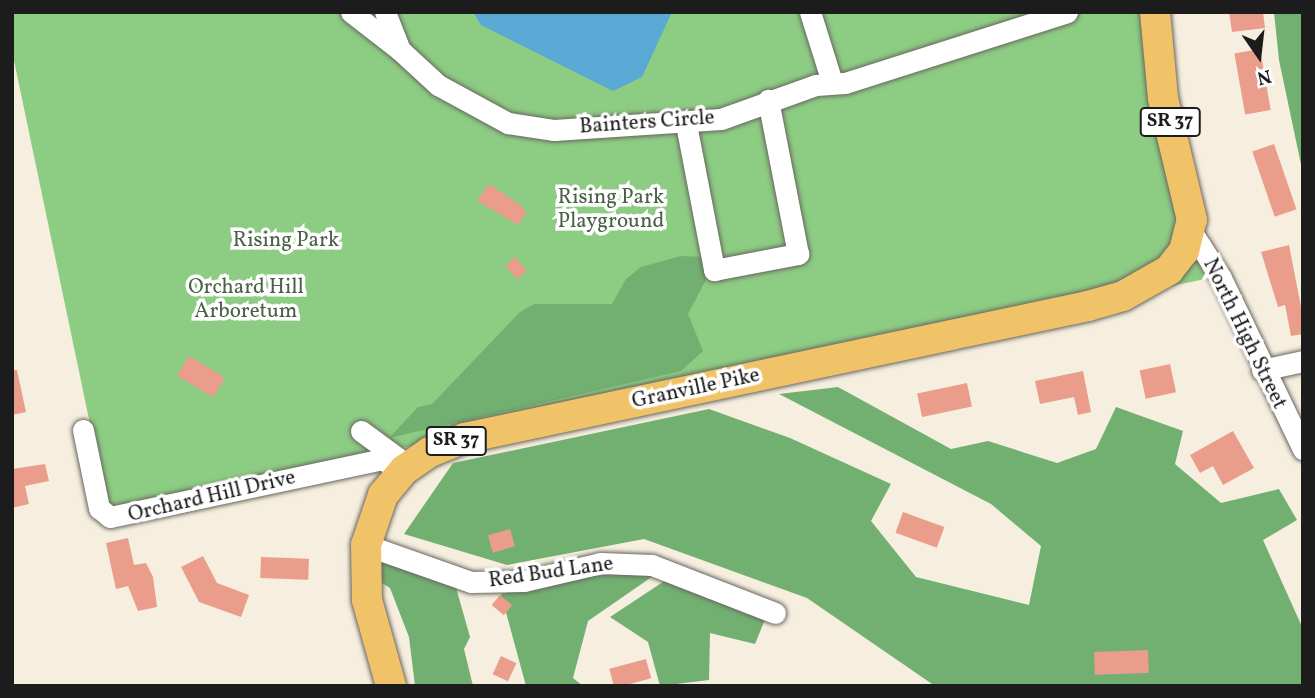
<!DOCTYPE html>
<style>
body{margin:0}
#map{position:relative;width:1315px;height:698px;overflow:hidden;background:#f6eede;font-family:Vollkorn,serif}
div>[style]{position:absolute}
.green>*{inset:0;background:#8dcc83}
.forest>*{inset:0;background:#72b071}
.water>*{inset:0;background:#5aa9d4}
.building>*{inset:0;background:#ea9d8b;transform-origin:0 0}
.roads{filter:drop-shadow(0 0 2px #686660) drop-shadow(0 0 2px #686660)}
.minor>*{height:21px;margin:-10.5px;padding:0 10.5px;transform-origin:10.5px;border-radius:10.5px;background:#fff}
.highway>*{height:30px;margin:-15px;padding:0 15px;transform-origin:15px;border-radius:15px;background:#f1c369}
span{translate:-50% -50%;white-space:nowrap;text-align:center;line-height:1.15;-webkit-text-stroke:7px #fff;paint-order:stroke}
.shield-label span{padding:2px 5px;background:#fff;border:2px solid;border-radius:5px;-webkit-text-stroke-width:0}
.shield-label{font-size:19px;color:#1c1c1c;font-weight:700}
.street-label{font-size:21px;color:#1c1c1c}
.park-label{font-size:21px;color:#496245}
.frame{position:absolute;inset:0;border:14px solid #1c1c1c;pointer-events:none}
.north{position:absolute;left:1224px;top:21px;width:70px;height:70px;-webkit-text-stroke:5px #fff;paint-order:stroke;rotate:166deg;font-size:19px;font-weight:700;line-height:28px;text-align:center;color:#1c1c1c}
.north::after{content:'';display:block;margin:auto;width:24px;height:32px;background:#1c1c1c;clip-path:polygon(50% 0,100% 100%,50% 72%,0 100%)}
</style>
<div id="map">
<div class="green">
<div style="clip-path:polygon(12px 12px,1155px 12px,1186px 185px,1224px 275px,108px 510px,12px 51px)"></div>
</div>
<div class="forest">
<div style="clip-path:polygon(1274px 12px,1303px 12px,1303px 174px,1279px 60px)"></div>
<div style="clip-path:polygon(681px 256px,703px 257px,708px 276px,688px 314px,703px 351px,681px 371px,389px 438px,418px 407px,432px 404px,520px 312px,534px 304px,612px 304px,626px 279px,641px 267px)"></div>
<div style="clip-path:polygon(838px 387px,951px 449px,988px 441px,1057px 463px,1096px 449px,1116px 407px,1183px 431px,1175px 464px,1221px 503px,1279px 489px,1297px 520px,1263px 540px,1303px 629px,1303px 686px,935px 686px,807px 598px,644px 539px,507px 565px,404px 534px,453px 463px,709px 409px,790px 438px,891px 484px,871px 521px,916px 577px,1029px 605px,1041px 546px,991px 504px,779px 394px)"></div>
<div style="clip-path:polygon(381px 554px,455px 584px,470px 637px,464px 649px,473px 686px,415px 686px,409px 637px,390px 588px,374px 578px)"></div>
<div style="clip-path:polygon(624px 566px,656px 574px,588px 621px,573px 678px,583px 686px,526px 686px,501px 594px)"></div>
<div style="clip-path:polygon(669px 578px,766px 617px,755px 644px,710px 633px,709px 680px,660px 686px,648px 642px,610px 617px)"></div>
</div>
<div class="water">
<div style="clip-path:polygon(473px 12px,672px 12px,642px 77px,613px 91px,481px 25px)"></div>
</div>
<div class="building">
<div style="clip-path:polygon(1229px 12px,1263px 12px,1265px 28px,1232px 32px)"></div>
<div style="left:1260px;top:49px;width:62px;height:26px;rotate:80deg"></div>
<div style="left:1274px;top:144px;width:69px;height:23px;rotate:71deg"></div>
<div style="clip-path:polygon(489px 184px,523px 207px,526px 213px,518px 225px,477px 201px)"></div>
<div style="clip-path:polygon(1289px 245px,1303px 317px,1303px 334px,1291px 336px,1285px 305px,1278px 307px,1261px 252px)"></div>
<div style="left:515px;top:257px;width:18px;height:13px;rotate:49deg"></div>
<div style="left:189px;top:356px;width:42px;height:23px;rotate:31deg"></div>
<div style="left:1170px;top:364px;width:29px;height:31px;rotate:78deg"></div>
<div style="clip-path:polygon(12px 370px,17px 370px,26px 412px,12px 415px)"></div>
<div style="clip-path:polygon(1083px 371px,1091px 412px,1078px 415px,1074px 397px,1040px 404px,1035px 381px)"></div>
<div style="left:967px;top:383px;width:24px;height:51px;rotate:78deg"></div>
<div style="clip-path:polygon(1233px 431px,1254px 468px,1223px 485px,1213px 466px,1200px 473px,1190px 455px)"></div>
<div style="clip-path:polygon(45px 464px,49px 481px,25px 486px,29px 504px,12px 508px,12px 469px)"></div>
<div style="left:903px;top:512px;width:44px;height:22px;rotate:20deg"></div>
<div style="left:510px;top:529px;width:18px;height:23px;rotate:74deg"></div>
<div style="clip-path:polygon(128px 538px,134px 565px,146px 563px,153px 577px,157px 607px,138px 611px,128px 586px,116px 589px,106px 543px)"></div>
<div style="clip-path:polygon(203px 556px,217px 583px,249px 595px,241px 617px,199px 602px,181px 567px)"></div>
<div style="left:261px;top:557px;width:48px;height:21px;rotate:2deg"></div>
<div style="left:500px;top:595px;width:16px;height:13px;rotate:40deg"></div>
<div style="left:1148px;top:650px;width:23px;height:54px;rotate:88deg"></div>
<div style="left:501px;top:656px;width:17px;height:20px;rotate:25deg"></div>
<div style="left:646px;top:659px;width:20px;height:38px;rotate:75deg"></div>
</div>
<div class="roads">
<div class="minor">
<div style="left:351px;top:12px;width:62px;rotate:37.8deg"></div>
<div style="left:385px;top:12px;width:41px;rotate:68.5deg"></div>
<div style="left:400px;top:50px;width:52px;rotate:42.6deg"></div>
<div style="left:438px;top:85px;width:80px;rotate:28.5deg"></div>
<div style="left:508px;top:123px;width:47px;rotate:8.7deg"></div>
<div style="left:554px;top:130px;width:167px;rotate:-3.8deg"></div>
<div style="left:721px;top:119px;width:101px;rotate:-19.7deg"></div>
<div style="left:816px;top:85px;width:29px;rotate:-4deg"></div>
<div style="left:845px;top:83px;width:233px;rotate:-17.7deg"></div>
<div style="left:810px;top:12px;width:73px;rotate:72.6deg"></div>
<div style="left:686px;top:124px;width:149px;rotate:79.1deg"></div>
<div style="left:714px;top:270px;width:86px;rotate:-10.8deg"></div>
<div style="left:798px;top:254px;width:157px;rotate:-101deg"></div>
<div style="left:1191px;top:231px;width:56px;rotate:57.4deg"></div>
<div style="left:1221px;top:278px;width:190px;rotate:64.4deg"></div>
<div style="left:1262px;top:370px;width:42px;rotate:-12.4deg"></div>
<div style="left:83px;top:430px;width:80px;rotate:78.4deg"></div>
<div style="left:99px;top:508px;width:14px;rotate:39deg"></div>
<div style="left:110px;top:517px;width:279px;rotate:-12deg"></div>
<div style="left:383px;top:459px;width:23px;rotate:38deg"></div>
<div style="left:361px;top:431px;width:51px;rotate:36.2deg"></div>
<div style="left:366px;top:545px;width:111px;rotate:19.4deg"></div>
<div style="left:471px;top:582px;width:53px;rotate:-1.1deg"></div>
<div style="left:524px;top:581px;width:79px;rotate:-13.2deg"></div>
<div style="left:601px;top:563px;width:51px;rotate:2.2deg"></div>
<div style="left:652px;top:565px;width:132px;rotate:21.3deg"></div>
</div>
<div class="highway">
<div style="left:391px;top:686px;width:89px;rotate:-105.6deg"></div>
<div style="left:367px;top:600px;width:55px;rotate:-91deg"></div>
<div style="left:366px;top:545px;width:53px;rotate:-71.2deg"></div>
<div style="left:383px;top:495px;width:33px;rotate:-50deg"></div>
<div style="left:404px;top:470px;width:32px;rotate:-35deg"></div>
<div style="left:430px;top:452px;width:38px;rotate:-22deg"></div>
<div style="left:465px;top:438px;width:637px;rotate:-11.96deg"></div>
<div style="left:1088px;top:306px;width:36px;rotate:-16deg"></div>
<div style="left:1123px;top:296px;width:53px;rotate:-29.5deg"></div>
<div style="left:1169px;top:270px;width:24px;rotate:-52deg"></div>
<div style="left:1184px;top:251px;width:32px;rotate:-76deg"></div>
<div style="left:1192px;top:220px;width:125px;rotate:-103.4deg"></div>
<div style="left:1163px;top:98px;width:86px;rotate:-95.3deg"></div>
</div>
</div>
<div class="shield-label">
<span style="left:1170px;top:122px">SR 37</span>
<span style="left:456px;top:441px">SR 37</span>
</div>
<div class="street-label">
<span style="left:647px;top:123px;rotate:-4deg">Bainters Circle</span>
<span style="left:1244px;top:334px;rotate:64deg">North High Street</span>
<span style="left:696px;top:389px;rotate:-12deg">Granville Pike</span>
<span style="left:212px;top:497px;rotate:-13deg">Orchard Hill Drive</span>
<span style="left:551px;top:573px;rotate:-8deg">Red Bud Lane</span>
</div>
<div class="park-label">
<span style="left:611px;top:210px">Rising Park<br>Playground</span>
<span style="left:286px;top:241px">Rising Park</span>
<span style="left:246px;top:300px">Orchard Hill<br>Arboretum</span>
</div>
<div class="frame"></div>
<div class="north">N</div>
</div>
